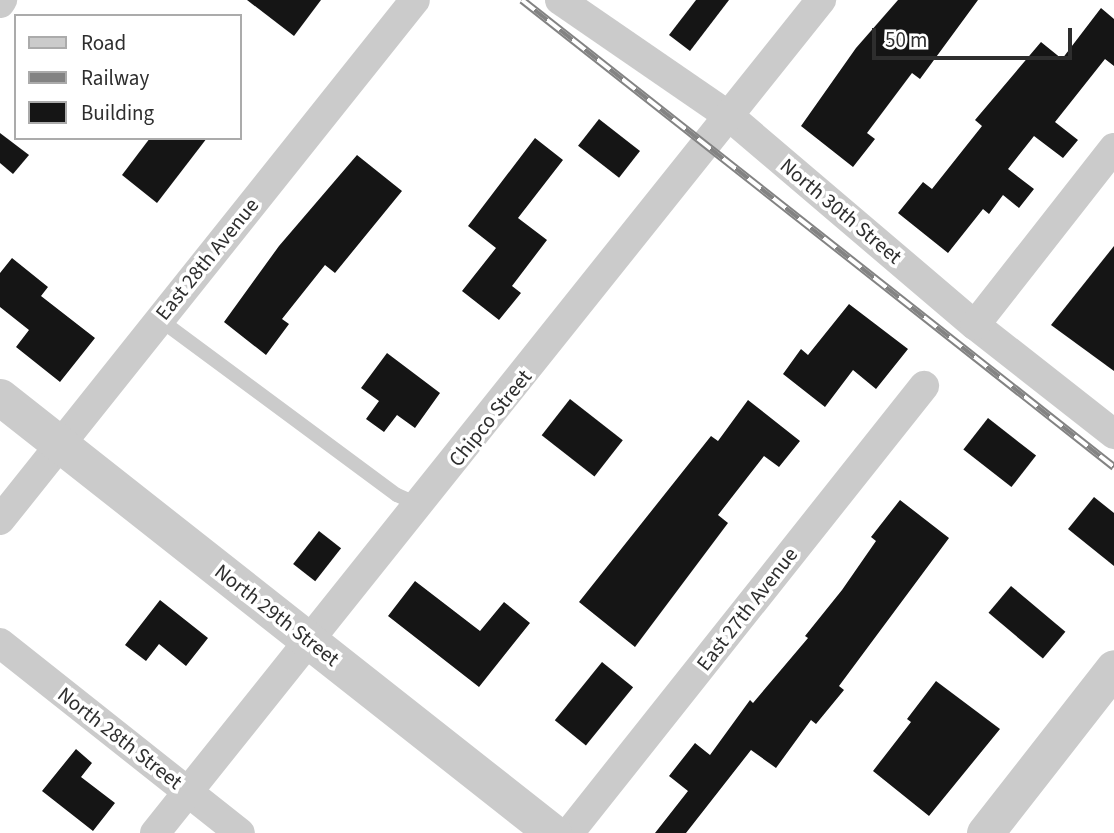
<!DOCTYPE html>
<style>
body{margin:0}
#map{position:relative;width:1114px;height:833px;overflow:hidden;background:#fff;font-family:"Source Sans 3",sans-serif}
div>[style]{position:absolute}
.building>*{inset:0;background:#151515;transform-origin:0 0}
.service>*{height:14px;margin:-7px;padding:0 7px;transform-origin:7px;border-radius:7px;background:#cbcbcb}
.minor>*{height:30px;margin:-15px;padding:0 15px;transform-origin:15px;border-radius:15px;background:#cbcbcb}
.tertiary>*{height:37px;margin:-18.5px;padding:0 18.5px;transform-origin:18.5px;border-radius:18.5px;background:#cbcbcb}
.rail>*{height:8px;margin-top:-4px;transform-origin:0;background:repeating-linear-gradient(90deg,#fff 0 16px,#838383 0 32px);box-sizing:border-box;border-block:2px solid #838383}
span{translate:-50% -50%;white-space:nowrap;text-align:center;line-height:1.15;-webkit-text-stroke:7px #fff;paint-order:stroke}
.street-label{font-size:21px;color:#2e2e2e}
.legend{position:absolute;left:14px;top:14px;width:228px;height:126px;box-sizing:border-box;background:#fff;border:2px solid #ababab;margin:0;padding:9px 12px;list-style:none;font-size:21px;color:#2e2e2e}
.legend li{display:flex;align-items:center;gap:14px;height:35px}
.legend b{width:35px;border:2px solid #ababab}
.scale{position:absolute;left:872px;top:28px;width:200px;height:32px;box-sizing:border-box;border:4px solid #2e2e2e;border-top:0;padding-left:9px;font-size:21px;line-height:24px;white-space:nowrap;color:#2e2e2e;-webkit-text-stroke:5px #fff;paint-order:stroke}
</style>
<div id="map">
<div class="building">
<div style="clip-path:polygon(247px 0,321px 0,294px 36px)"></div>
<div style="clip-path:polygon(696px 0,729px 0,690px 51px,669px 35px)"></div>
<div style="clip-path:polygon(898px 0,978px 0,920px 79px,912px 73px,867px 133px,875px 139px,853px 167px,801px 126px,856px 48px)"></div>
<div style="clip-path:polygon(1101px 8px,1114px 19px,1114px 66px,1105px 59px,1055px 122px,1078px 140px,1063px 158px,1034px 136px,1008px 169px,1034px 189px,1019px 208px,1003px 195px,989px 214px,983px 209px,948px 253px,898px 213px,923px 182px,932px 189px,982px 126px,975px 120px,1041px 42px,1062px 59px)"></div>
<div style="left:599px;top:119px;width:52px;height:34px;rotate:38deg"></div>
<div style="clip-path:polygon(0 133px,29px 155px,13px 174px,0 163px)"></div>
<div style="clip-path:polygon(150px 138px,207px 138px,157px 203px,122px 175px)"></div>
<div style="clip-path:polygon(535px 138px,563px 160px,518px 218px,547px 240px,512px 286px,521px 293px,499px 320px,462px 291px,496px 248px,468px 226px)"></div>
<div style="clip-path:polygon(357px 155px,402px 191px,335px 273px,325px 265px,282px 319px,289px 324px,266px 355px,224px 322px,279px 246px)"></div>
<div style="clip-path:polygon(1114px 246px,1114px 371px,1051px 325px)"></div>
<div style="clip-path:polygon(12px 258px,48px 287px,41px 296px,95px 338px,60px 382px,16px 347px,29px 330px,0 307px,0 273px)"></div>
<div style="clip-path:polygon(849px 304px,908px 349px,876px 389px,853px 370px,825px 407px,783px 374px,801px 349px,808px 355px)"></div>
<div style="clip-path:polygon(387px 353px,440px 393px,415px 428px,397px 415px,384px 432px,366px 419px,379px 401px,361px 388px)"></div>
<div style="left:570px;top:399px;width:67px;height:46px;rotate:38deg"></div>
<div style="clip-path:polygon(748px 400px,800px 441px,779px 467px,764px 456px,718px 515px,728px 523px,635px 647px,579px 602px,711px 436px,718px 441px)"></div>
<div style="left:988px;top:418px;width:61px;height:40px;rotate:38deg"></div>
<div style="clip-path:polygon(1094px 497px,1114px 513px,1114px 566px,1068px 529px)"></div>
<div style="clip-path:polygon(900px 500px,949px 538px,839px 686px,844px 690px,816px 724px,811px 720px,776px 768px,751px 750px,686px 833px,655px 833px,688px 791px,669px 776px,695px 743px,710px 755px,750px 700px,753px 703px,808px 638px,805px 636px,842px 590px,876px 541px,871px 537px)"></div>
<div style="left:319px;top:531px;width:28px;height:42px;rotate:38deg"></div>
<div style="clip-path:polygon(415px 581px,480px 631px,504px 602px,530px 623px,479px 687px,388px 616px)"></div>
<div style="left:1011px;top:586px;width:71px;height:35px;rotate:40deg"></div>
<div style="clip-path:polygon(160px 600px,208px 638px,186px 666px,159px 644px,146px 661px,125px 645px)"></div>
<div style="left:602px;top:662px;width:40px;height:75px;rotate:39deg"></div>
<div style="clip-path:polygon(936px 681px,1000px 729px,929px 816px,873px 771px,911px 722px,907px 719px)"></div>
<div style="clip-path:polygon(76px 749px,92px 763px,81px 777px,115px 803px,93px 831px,42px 791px)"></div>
</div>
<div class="service">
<div style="left:159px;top:319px;width:296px;rotate:36.5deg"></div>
<div style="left:397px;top:495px;width:24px;rotate:24deg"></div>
</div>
<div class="minor">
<div style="left:560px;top:0;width:205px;rotate:34.5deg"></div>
<div style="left:729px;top:116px;width:323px;rotate:40.4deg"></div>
<div style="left:975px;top:325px;width:177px;rotate:38.1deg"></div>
<div style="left:0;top:3px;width:4px;rotate:-56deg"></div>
<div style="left:975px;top:325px;width:225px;rotate:-51.9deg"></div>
<div style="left:0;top:520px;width:665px;rotate:-51.41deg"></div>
<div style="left:0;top:643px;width:306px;rotate:38.4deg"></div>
<div style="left:155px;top:833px;width:1067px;rotate:-51.36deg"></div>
<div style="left:569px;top:833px;width:571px;rotate:-51.54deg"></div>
</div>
<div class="tertiary">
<div style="left:0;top:397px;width:704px;rotate:38.25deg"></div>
<div style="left:985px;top:833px;width:209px;rotate:-52deg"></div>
</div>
<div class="rail">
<div style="left:522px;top:0;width:754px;rotate:38.27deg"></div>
</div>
<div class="street-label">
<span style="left:841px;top:211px;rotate:40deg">North 30th Street</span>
<span style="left:207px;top:259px;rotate:-51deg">East 28th Avenue</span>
<span style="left:490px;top:418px;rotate:-51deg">Chipco Street</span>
<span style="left:747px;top:609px;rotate:-52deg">East 27th Avenue</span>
<span style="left:277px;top:615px;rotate:38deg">North 29th Street</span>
<span style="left:120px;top:738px;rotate:38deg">North 28th Street</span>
</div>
<ul class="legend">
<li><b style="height:9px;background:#cbcbcb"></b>Road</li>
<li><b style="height:9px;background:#838383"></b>Railway</li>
<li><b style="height:19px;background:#151515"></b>Building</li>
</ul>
<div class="scale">50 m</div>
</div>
